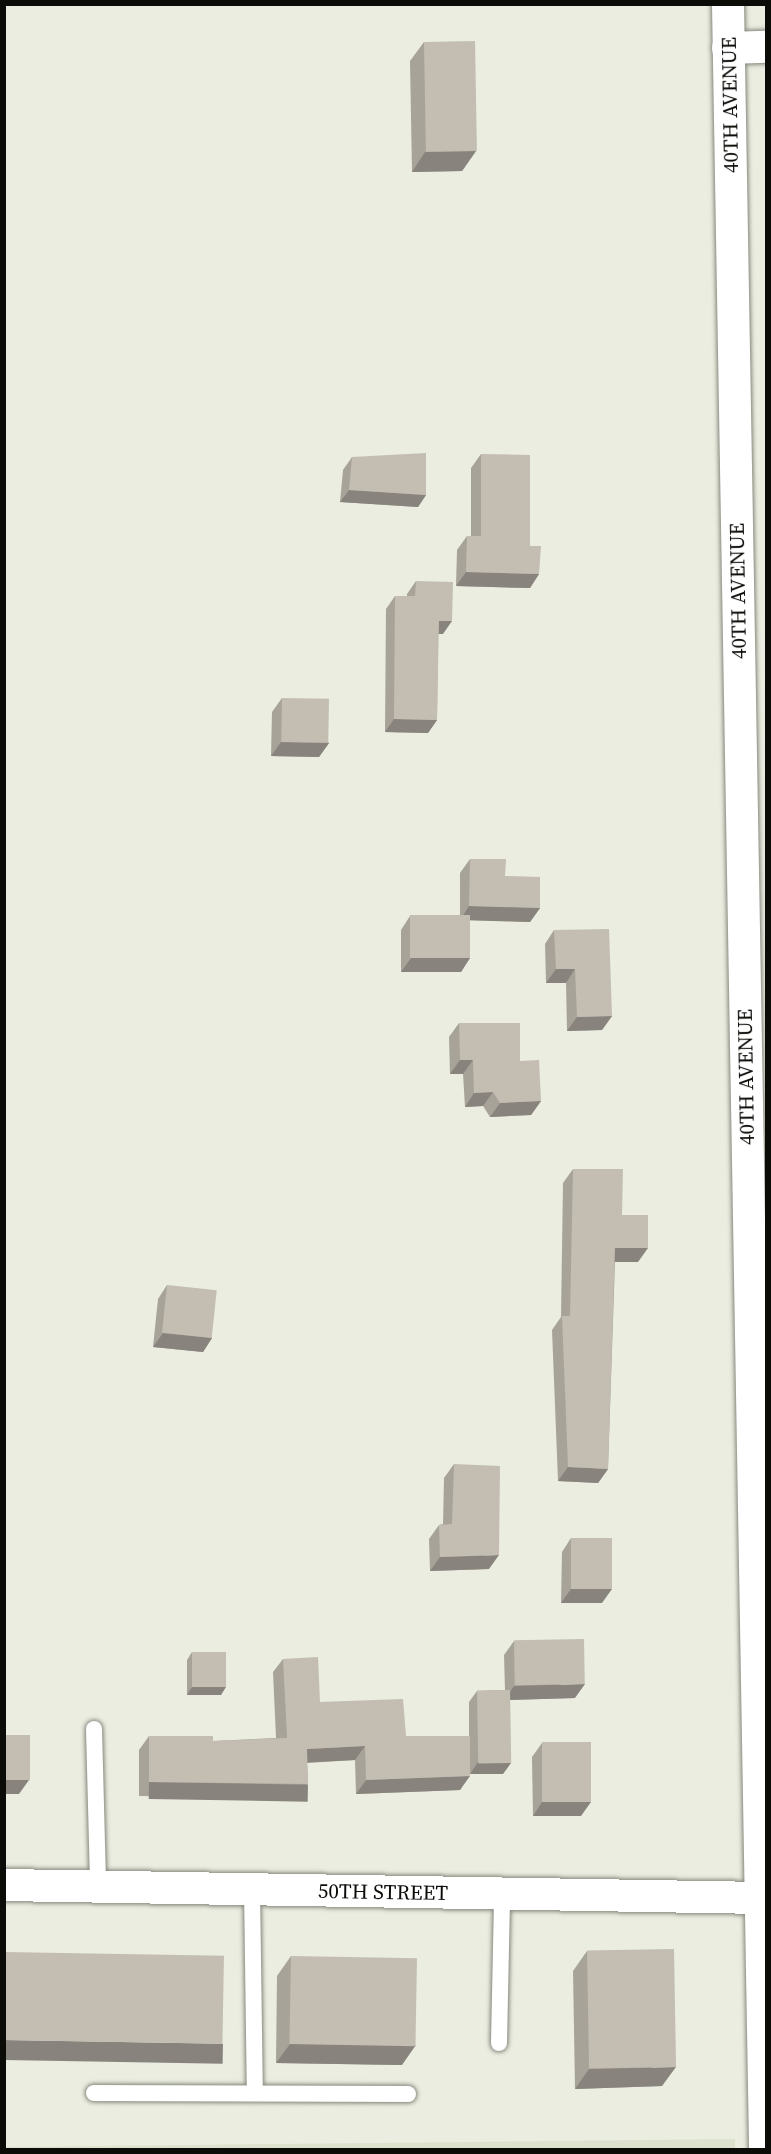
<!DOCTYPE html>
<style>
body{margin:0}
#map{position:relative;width:771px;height:2154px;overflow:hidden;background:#eaede0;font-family:"Source Serif 4",serif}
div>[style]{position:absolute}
.built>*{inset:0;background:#dde2ce}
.roads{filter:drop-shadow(0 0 2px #86897d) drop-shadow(0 0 2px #86897d)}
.service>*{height:16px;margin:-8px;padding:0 8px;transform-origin:8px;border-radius:8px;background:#fff}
.minor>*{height:32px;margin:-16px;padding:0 16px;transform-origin:16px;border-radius:16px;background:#fff}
.wall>*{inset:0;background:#a8a399}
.shaded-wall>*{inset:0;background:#88847d;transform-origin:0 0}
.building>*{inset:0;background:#c3bdb2;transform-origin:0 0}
span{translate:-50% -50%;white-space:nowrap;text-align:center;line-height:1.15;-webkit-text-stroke:5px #fff;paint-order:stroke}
.street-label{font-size:21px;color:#0b0c08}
.frame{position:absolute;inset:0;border:6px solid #0b0c08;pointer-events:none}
</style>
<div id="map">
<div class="built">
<div style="clip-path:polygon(735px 2139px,735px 2150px,4px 2149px,5px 2147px)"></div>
</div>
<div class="roads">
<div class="service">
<div style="left:94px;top:1729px;width:158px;rotate:88.5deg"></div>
<div style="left:252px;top:1889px;width:204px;rotate:89.2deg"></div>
<div style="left:499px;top:2043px;width:149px;rotate:-88.8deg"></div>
<div style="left:94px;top:2093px;width:314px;rotate:0.2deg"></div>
</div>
<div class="minor">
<div style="left:728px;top:4px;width:2146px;rotate:89.01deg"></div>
<div style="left:728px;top:48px;width:38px;rotate:-2deg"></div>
<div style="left:4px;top:1885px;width:758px;rotate:0.98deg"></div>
</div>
</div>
<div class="wall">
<div style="clip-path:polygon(424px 42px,476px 151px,462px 171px,412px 172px,410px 61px)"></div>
<div style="clip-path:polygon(481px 454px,530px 546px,539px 574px,530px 588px,456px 586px,457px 550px,467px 536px,471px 536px,471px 468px)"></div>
<div style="clip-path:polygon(352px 457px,426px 495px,418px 507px,340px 502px,343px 470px)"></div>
<div style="clip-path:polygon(416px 581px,443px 634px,438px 634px,437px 720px,428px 733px,385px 732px,386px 609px,395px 596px,407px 596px,407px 594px)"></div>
<div style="clip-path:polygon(282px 698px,329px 743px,319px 757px,271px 756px,272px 712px)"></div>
<div style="clip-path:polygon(470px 859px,505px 876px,540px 908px,530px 922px,470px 920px,470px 958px,461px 972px,401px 972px,401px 930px,410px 916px,460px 915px,460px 873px)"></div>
<div style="clip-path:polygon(554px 930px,612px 1016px,602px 1030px,567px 1031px,566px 983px,546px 983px,545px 944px)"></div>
<div style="clip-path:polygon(459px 1023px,520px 1061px,541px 1101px,531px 1115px,490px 1117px,483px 1106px,465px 1107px,463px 1074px,450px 1074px,449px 1037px)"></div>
<div style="clip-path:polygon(573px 1169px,622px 1215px,638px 1262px,615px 1262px,608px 1469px,598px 1483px,558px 1481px,552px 1330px,561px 1317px,563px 1183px)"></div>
<div style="clip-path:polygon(167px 1285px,212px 1338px,203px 1352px,153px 1347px,158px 1299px)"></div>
<div style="clip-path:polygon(454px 1464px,489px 1569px,430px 1571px,429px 1539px,439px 1525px,443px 1524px,444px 1478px)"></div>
<div style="clip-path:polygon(571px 1538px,602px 1603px,561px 1603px,562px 1552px)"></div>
<div style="clip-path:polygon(514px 1641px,575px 1698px,510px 1700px,503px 1774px,470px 1774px,460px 1790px,356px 1794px,355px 1760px,307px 1763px,308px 1784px,298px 1798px,139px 1796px,139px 1750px,149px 1736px,213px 1741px,276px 1738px,273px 1672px,283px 1659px,320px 1702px,406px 1736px,469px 1736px,469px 1702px,477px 1691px,505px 1690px,504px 1655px)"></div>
<div style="clip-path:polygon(192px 1652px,221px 1695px,187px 1695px,187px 1660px)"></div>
<div style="clip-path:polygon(542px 1743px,581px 1816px,533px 1816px,532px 1757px)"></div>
<div style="clip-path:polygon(587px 1951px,662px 2086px,575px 2089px,573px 1971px)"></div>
<div style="clip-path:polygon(291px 1956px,402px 2065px,276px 2063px,277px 1976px)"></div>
</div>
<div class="shaded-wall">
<div style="clip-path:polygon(476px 151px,462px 171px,412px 172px,425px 152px)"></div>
<div style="clip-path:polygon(349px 490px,426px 495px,418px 507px,340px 502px)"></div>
<div style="clip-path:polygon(466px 572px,539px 574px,530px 588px,456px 586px)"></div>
<div style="clip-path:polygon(439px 621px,452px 621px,443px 634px,430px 634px)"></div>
<div style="clip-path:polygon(394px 719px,437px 720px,428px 733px,385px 732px)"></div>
<div style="clip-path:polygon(281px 742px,329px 743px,319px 757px,271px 756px)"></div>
<div style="clip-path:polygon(469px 906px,540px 908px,530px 922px,460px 920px)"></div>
<div style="clip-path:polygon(411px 958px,470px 958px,461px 972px,401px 972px)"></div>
<div style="clip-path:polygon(556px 969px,575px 969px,566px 983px,546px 983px)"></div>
<div style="clip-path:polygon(612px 1016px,602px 1030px,567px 1031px,577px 1017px)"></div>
<div style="clip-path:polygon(460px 1060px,473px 1060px,463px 1074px,450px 1074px)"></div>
<div style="clip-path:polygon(493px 1092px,483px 1106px,465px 1107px,474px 1093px)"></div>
<div style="clip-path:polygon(541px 1101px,531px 1115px,490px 1117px,500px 1103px)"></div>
<div style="clip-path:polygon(615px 1248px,648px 1248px,638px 1262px,605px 1262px)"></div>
<div style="clip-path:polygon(163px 1333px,212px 1338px,203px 1352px,153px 1347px)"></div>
<div style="clip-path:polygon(568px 1467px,608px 1469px,598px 1483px,558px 1481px)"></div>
<div style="clip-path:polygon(499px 1555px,489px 1569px,430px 1571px,440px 1557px)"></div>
<div style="clip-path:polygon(571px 1589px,612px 1589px,602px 1603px,561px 1603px)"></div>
<div style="clip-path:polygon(585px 1684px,575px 1698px,505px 1700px,514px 1686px)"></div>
<div style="clip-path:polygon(192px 1687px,226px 1687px,221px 1695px,187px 1695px)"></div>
<div style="clip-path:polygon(365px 1746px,355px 1760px,297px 1763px,307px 1749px)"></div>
<div style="clip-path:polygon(478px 1762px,511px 1763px,503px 1774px,470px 1774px)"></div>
<div style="clip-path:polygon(470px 1776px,460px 1790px,356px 1794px,366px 1780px)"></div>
<div style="clip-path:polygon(4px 1780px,29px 1780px,19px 1794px,4px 1794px)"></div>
<div style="left:149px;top:1782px;width:159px;height:17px;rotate:1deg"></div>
<div style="clip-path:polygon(542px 1802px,591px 1802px,581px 1816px,533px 1816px)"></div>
<div style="left:4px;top:2040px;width:219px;height:20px;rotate:1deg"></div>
<div style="clip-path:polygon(290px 2044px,416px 2045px,402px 2065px,276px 2063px)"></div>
<div style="clip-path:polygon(676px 2067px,662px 2086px,575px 2089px,589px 2069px)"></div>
</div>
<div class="building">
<div style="left:475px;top:41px;width:110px;height:51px;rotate:89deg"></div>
<div style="clip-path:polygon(426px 453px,426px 495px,349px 490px,352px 457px)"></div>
<div style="clip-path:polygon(481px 454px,530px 455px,530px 546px,541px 546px,539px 574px,466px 572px,467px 536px,481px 536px)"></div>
<div style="clip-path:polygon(416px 581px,453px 582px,452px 621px,439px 621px,437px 720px,394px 719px,395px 596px,415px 596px)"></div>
<div style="left:282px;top:698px;width:47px;height:44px;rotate:1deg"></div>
<div style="clip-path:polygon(470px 859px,506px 859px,505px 876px,540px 877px,540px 908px,469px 906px)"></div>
<div style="left:470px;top:915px;width:43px;height:60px;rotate:90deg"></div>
<div style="clip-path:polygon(609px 929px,612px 1016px,577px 1017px,575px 969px,556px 969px,554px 930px)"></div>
<div style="clip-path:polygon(459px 1023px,520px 1023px,520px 1061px,539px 1060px,541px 1101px,500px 1103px,493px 1092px,474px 1093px,473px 1060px,460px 1060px)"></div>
<div style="clip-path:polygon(573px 1169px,623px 1169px,622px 1215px,648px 1215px,648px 1248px,615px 1248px,608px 1469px,568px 1467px,562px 1316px,570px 1316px)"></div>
<div style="left:167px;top:1285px;width:50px;height:48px;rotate:6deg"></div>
<div style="clip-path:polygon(454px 1464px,500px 1466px,499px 1555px,440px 1557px,439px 1525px,452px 1524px)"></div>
<div style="left:571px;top:1538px;width:41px;height:51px"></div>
<div style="left:584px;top:1639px;width:45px;height:70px;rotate:89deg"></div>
<div style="left:192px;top:1652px;width:34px;height:35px"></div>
<div style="clip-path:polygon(318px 1657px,320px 1702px,403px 1699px,406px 1736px,470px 1736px,470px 1776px,366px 1780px,365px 1746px,307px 1749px,308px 1784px,149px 1782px,149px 1736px,213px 1736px,213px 1741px,287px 1738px,283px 1659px)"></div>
<div style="left:510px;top:1690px;width:73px;height:33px;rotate:89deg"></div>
<div style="left:4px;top:1735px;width:26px;height:45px"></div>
<div style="left:591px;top:1742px;width:60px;height:49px;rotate:90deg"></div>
<div style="left:674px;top:1949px;width:118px;height:87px;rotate:89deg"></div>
<div style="left:4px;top:1952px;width:220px;height:88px;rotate:1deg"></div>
<div style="left:291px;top:1956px;width:126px;height:88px;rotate:1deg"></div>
</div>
<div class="street-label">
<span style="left:730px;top:105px;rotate:-91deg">40TH AVENUE</span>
<span style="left:738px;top:591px;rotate:-91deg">40TH AVENUE</span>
<span style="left:746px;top:1077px;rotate:-91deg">40TH AVENUE</span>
<span style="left:383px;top:1892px;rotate:1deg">50TH STREET</span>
</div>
<div class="frame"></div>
</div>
